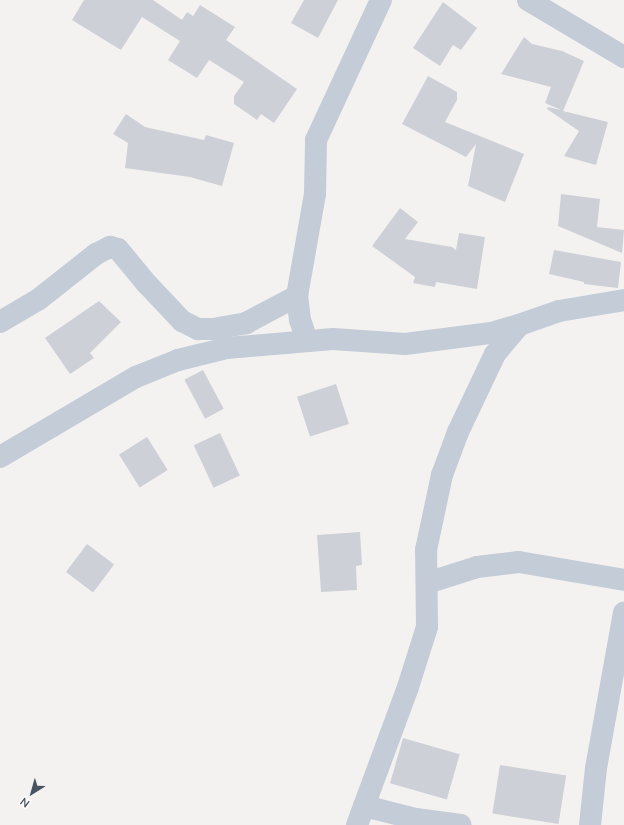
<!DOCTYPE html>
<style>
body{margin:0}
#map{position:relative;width:624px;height:825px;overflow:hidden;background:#f4f2f1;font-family:Mulish,sans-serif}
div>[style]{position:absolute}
.building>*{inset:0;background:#cdd0d7;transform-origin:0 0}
.street>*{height:22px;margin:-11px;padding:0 11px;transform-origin:11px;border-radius:11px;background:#c4ccd7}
span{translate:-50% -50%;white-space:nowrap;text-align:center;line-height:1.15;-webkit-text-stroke:3px #fff;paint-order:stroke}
.north{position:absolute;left:12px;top:773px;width:40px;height:40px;-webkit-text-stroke:3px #fff;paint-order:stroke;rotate:217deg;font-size:11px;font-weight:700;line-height:16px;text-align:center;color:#475362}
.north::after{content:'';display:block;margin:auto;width:14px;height:18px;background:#475362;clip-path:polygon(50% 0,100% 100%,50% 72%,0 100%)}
</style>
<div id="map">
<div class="building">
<div style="clip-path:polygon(84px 0,153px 0,182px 20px,187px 12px,193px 16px,200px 5px,235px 27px,226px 40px,297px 89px,274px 123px,261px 114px,257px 120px,234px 104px,234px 96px,244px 82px,209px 60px,197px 78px,168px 60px,180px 41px,142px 17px,121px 50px,72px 20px)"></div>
<div style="clip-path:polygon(304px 0,338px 0,318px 38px,291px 23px)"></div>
<div style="clip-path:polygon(443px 2px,477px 28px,461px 50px,453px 45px,440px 66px,413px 48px)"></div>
<div style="clip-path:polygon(524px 37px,532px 44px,562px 51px,584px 61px,563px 111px,608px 122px,596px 165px,564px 156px,579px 131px,547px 109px,548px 107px,561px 110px,545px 103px,551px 87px,501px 74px)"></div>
<div style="clip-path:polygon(428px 76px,457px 92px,457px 100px,445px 122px,524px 154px,505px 202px,468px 186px,476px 144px,466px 157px,402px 124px)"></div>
<div style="clip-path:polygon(126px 114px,145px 127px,204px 140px,206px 135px,234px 143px,222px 186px,190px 177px,125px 168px,128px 143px,113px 134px)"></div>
<div style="clip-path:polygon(561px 194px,600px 199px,597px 227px,624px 230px,622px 253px,558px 226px)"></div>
<div style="clip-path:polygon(400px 208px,418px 222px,405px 239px,452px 247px,456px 250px,459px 233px,485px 237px,477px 289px,436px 282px,435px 287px,413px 283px,415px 277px,372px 246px)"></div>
<div style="clip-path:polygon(554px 250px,621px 262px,618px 288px,584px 284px,584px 282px,549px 274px)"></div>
<div style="clip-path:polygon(99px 301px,121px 322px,90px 353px,94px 358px,70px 374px,45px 338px)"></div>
<div style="left:203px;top:370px;width:44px;height:21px;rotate:62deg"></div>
<div style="left:336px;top:384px;width:42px;height:41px;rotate:72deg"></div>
<div style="left:220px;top:433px;width:47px;height:29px;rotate:65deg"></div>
<div style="left:147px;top:437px;width:39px;height:33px;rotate:58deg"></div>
<div style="clip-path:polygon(360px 532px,362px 565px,356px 566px,357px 590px,321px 592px,317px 535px)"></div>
<div style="left:87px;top:544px;width:34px;height:35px;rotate:37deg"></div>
<div style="left:403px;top:738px;width:59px;height:47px;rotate:16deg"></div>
<div style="left:500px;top:765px;width:67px;height:49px;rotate:9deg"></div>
</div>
<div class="street">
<div style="left:528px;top:0;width:112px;rotate:30.7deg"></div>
<div style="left:0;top:322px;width:45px;rotate:-30.5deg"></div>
<div style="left:39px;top:299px;width:73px;rotate:-38.3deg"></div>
<div style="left:96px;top:254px;width:16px;rotate:-27deg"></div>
<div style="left:110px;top:247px;width:8px;rotate:14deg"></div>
<div style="left:118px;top:249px;width:45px;rotate:50.4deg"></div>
<div style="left:147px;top:284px;width:51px;rotate:46.6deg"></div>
<div style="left:182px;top:321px;width:18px;rotate:27deg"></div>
<div style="left:198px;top:329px;width:15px"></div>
<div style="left:213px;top:329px;width:34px;rotate:-10deg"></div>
<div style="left:246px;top:323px;width:58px;rotate:-27.9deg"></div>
<div style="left:307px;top:341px;width:22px;rotate:-108deg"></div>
<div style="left:300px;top:320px;width:24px;rotate:-97deg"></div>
<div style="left:297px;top:296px;width:104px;rotate:-80deg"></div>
<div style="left:315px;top:194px;width:54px;rotate:-88.9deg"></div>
<div style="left:316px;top:140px;width:154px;rotate:-65.1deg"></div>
<div style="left:0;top:457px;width:158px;rotate:-30.5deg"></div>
<div style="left:136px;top:377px;width:45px;rotate:-22deg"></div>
<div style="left:178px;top:360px;width:50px;rotate:-13.8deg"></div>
<div style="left:227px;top:348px;width:106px;rotate:-4.9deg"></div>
<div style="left:333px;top:339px;width:72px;rotate:4deg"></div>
<div style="left:405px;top:344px;width:87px;rotate:-7.3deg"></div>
<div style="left:491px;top:333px;width:29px;rotate:-16deg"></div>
<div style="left:427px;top:583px;width:52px;rotate:-17.7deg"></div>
<div style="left:477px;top:567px;width:42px;rotate:-6.8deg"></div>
<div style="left:519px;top:562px;width:107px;rotate:9.7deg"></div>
<div style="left:364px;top:806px;width:54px;rotate:14deg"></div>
<div style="left:416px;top:819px;width:45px;rotate:7.6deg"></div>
<div style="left:357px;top:825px;width:147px;rotate:-69.7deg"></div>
<div style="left:408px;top:687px;width:63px;rotate:-72.4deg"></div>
<div style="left:427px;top:627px;width:77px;rotate:-90.7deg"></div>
<div style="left:426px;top:550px;width:77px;rotate:-78deg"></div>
<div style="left:442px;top:475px;width:46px;rotate:-69.6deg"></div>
<div style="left:458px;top:432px;width:86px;rotate:-64.6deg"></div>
<div style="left:495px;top:354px;width:38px;rotate:-50deg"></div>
<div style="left:519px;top:325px;width:42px;rotate:-19.3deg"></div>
<div style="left:559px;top:311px;width:66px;rotate:-9.6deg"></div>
<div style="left:590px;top:825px;width:57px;rotate:-84deg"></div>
<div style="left:596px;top:768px;width:158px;rotate:-79.8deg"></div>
</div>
<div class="north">N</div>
</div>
